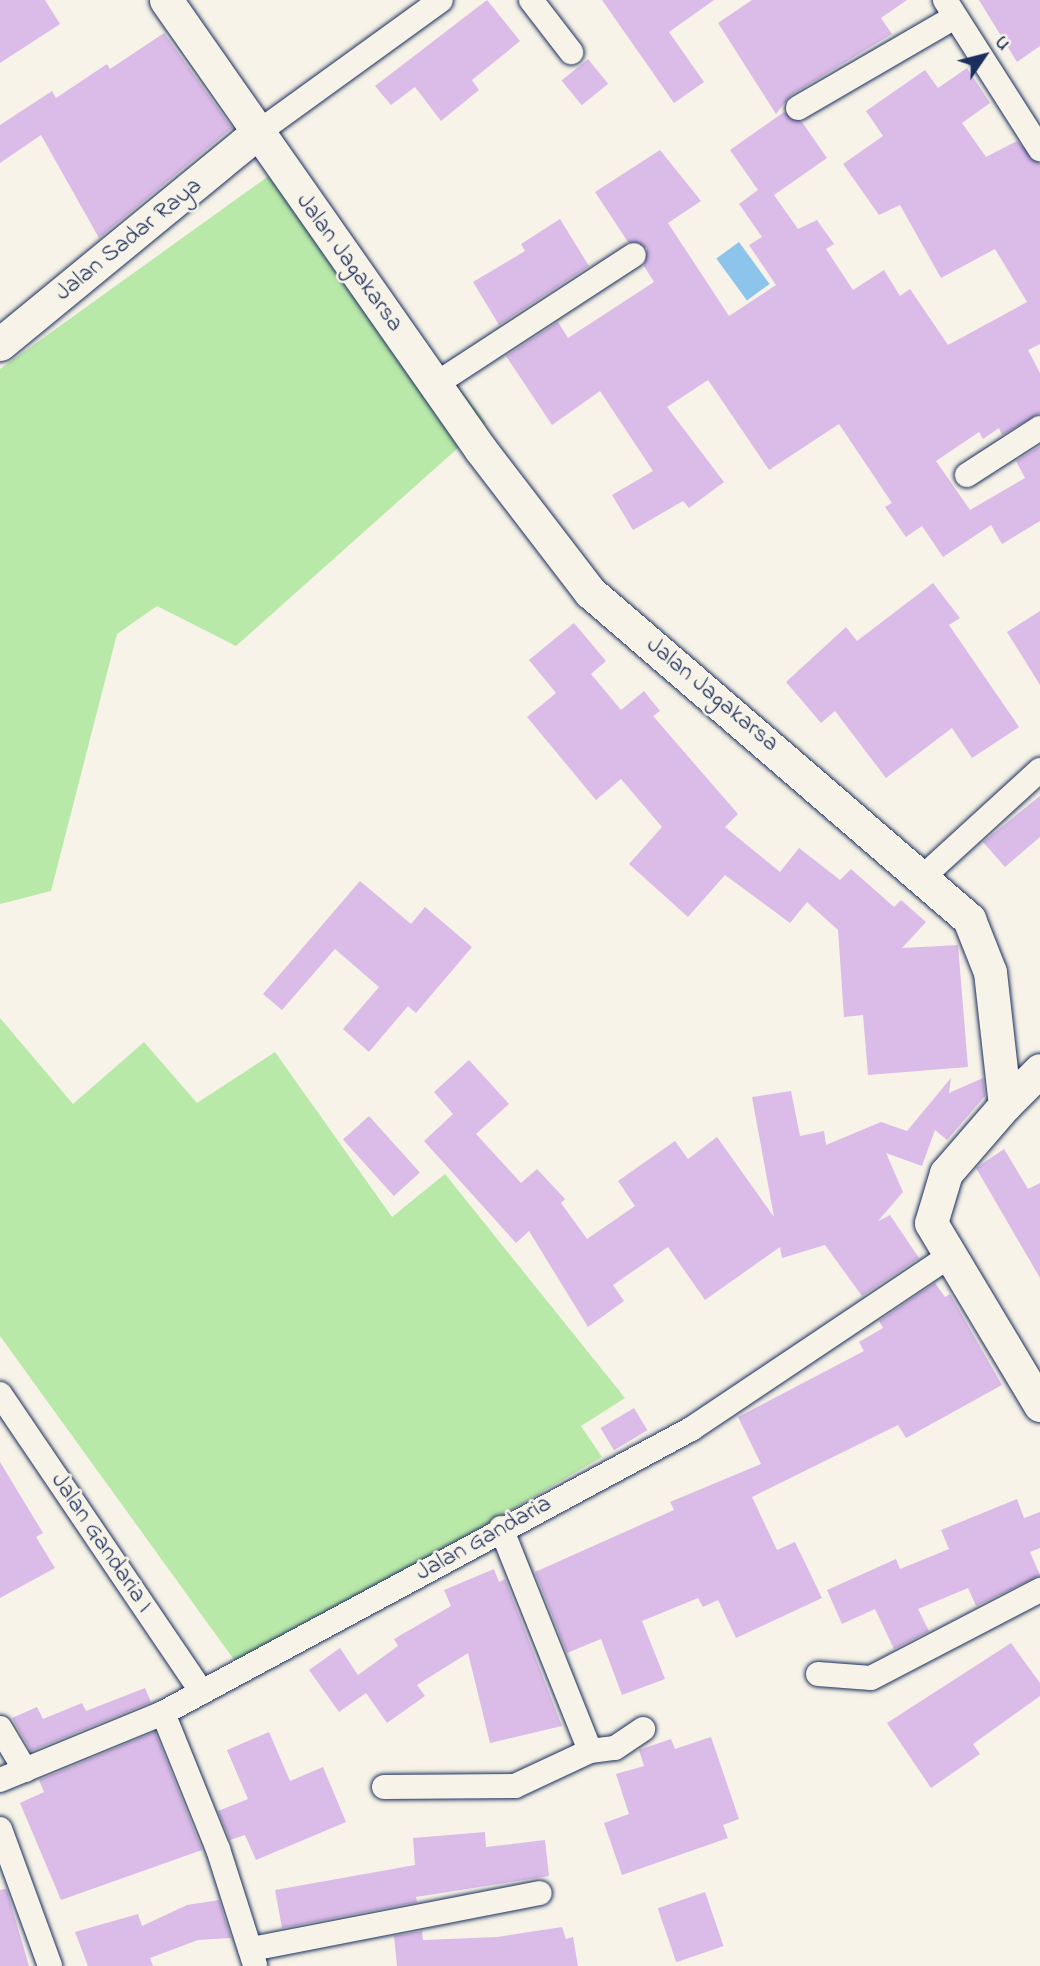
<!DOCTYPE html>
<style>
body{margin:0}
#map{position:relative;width:1040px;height:1966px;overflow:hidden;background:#f7f3e8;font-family:"Indie Flower",sans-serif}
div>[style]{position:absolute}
.green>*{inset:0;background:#b9e9a9}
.water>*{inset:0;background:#8dc4eb;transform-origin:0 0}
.building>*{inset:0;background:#dbbbe8;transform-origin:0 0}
.roads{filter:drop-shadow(0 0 2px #1b2f5e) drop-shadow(0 0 2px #1b2f5e)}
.street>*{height:24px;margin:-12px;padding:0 12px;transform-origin:12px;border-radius:12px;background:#f7f3e8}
.secondary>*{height:33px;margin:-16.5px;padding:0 16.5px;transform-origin:16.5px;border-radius:16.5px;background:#f7f3e8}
span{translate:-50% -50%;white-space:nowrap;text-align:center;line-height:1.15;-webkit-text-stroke:5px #f7f3e8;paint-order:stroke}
.street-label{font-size:24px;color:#1b2f5e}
.north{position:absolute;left:949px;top:21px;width:70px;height:70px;-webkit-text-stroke:5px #f7f3e8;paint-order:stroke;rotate:55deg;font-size:19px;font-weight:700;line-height:28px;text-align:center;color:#1b2f5e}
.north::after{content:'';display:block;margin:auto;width:24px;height:32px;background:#1b2f5e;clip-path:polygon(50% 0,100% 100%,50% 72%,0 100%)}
</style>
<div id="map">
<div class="green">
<div style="clip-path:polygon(288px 162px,486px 423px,236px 646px,157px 606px,117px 634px,51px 891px,0 904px,0 369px)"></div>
<div style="clip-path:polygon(0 1018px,73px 1104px,144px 1042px,197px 1103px,275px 1052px,392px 1217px,445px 1174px,625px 1398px,581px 1426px,602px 1457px,240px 1668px,0 1336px)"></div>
</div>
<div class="water">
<div style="left:739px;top:242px;width:52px;height:28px;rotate:54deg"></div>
</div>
<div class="building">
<div style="clip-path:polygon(0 0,45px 0,60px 24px,0 63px)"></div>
<div style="clip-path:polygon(487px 0,520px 41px,472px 80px,479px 90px,441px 121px,415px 87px,391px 105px,375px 86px)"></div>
<div style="clip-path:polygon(602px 0,714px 0,669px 32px,704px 82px,674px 103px)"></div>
<div style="clip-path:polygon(752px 0,907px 0,881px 18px,892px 34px,791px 95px,776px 114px,718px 23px)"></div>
<div style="clip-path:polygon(979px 0,1040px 0,1040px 46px,1017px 62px)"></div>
<div style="clip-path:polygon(164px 33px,232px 128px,99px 238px,41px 135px,0 163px,0 125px,52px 91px,56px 98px,107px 64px,110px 69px)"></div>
<div style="left:588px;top:59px;width:32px;height:34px;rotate:51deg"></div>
<div style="clip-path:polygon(967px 68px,990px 103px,962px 123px,986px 157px,1017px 141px,1040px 164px,1040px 344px,1028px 350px,1040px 373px,1040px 413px,1002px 435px,999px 428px,983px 439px,979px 432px,936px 461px,970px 510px,1025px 478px,1016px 461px,1040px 446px,1040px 521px,1002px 544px,991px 525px,943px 557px,922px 526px,906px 537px,885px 507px,892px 503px,839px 424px,769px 470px,708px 380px,667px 407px,724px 482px,689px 508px,683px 501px,633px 530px,612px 495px,653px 471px,600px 391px,552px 425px,506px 356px,558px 322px,568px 338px,654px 282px,644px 266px,647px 248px,628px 242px,595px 192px,660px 150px,701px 201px,668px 223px,729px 316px,776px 285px,749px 245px,762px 237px,739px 204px,758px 190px,730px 150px,784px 112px,802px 122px,827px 158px,774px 195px,798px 229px,817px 220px,834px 244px,826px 249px,853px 290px,884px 270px,900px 296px,910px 289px,948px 345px,1027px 302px,995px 249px,941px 278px,900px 205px,879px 215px,843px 164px,883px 136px,866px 111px,925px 70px,938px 88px)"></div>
<div style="clip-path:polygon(560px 219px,589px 266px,499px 325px,473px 282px,525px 251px,521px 244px)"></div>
<div style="clip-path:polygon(933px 583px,960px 618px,949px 625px,1019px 727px,972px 758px,952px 728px,886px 778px,835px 711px,821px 723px,786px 682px,846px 627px,857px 641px)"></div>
<div style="clip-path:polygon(1040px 611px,1040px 685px,1007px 632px)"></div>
<div style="clip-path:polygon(574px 623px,606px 661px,591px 674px,621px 710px,644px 691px,660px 711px,653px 716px,738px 814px,725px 827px,780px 872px,799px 848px,840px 880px,851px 869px,894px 907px,901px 900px,926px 922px,902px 948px,958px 945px,968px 1067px,868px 1075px,863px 1015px,844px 1017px,838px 930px,807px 902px,790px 923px,725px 875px,688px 917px,629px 864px,662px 827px,621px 779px,596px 800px,527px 717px,556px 693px,529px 660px)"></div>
<div style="clip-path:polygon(1040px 796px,1040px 837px,1005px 867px,983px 842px)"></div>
<div style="clip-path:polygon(360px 881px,411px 924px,425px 907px,472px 947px,416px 1013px,408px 1006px,369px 1052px,343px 1029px,379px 987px,335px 949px,282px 1010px,263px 994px)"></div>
<div style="clip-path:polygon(469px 1060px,509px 1104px,476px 1134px,521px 1183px,537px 1169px,565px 1199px,561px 1203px,587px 1239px,635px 1206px,618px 1181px,675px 1141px,688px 1159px,717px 1137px,774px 1217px,752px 1097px,791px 1091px,800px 1136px,824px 1131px,826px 1145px,881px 1122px,907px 1131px,951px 1078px,949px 1093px,983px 1078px,985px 1096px,947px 1140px,935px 1130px,922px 1166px,886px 1153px,903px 1192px,878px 1221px,890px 1215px,919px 1258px,862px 1296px,825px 1245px,782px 1258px,780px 1247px,705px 1300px,668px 1247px,613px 1285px,624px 1301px,588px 1327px,529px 1231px,516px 1243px,424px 1141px,453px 1114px,434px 1092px)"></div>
<div style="left:369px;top:1116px;width:76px;height:35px;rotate:48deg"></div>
<div style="clip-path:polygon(1004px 1149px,1028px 1189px,1040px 1183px,1040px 1278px,976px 1168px)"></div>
<div style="clip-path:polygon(935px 1283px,945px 1297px,950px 1294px,1002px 1385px,906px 1438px,898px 1425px,752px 1497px,777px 1550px,795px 1542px,822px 1598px,736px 1638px,718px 1600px,703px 1607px,698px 1598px,642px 1621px,665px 1679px,622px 1695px,601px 1639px,567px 1653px,535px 1572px,674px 1510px,670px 1502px,761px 1464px,738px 1417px,864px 1351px,859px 1342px,883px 1328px,879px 1321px)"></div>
<div style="left:634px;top:1408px;width:26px;height:39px;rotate:59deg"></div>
<div style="clip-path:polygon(0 1462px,43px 1533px,36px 1537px,55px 1568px,0 1598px)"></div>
<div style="clip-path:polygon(1017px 1499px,1024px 1518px,1040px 1512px,1040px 1548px,1030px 1552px,1040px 1575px,976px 1606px,968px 1588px,918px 1609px,929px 1631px,894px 1649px,875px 1609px,842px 1624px,827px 1590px,896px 1559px,900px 1569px,949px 1549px,941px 1530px)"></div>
<div style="clip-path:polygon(494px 1569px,499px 1582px,505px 1579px,562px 1726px,490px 1743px,468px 1653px,417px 1685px,425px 1696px,387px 1723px,366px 1693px,339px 1712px,309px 1670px,340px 1648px,358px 1675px,398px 1646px,394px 1639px,451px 1606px,444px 1590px)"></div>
<div style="clip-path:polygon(1011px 1643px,1040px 1683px,1040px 1696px,973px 1744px,980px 1754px,931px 1788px,887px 1723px)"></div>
<div style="clip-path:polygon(145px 1688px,151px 1702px,31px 1751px,12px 1718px,37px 1707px,43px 1719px,82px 1703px,86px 1711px)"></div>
<div style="clip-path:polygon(155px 1732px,202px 1850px,61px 1900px,20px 1803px,44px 1792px,39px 1780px)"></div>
<div style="clip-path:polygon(269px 1732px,290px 1781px,323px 1767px,346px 1822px,256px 1860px,245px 1835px,230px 1840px,218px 1811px,248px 1799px,227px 1750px)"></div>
<div style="clip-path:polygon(711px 1737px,739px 1819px,723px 1825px,728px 1838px,622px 1875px,604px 1823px,629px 1814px,616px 1774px,644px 1766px,639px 1750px,671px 1739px,675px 1749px)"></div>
<div style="clip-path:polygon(485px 1832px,486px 1847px,545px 1840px,549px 1876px,416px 1897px,417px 1902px,282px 1928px,275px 1890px,415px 1865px,413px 1838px)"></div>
<div style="clip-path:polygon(6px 1889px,8px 1894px,29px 1966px,0 1966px,0 1890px)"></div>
<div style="left:705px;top:1892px;width:57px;height:50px;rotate:71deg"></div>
<div style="clip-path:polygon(219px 1900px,231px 1938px,198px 1940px,150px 1958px,153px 1966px,88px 1966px,75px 1932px,138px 1914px,142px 1926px,187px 1905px)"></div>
<div style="clip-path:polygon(562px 1927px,566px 1939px,573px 1937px,578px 1966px,397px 1966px,394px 1936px,422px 1931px,423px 1940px,497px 1937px)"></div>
</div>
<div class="roads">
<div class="street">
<div style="left:531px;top:0;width:66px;rotate:52.4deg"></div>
<div style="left:945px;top:0;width:177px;rotate:57.5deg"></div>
<div style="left:798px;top:108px;width:181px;rotate:-30.1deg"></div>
<div style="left:256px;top:134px;width:228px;rotate:-35.9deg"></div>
<div style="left:436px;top:384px;width:236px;rotate:-33.1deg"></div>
<div style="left:967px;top:475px;width:87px;rotate:-32.8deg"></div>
<div style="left:925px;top:875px;width:156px;rotate:-42.4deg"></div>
<div style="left:0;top:1394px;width:360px;rotate:55.9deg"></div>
<div style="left:501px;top:1528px;width:240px;rotate:68.2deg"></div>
<div style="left:818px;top:1674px;width:53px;rotate:4.3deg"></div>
<div style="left:871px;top:1678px;width:191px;rotate:-27.5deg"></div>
<div style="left:163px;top:1713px;width:147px;rotate:68deg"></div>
<div style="left:218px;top:1849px;width:122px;rotate:72.3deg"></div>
<div style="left:0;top:1728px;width:49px;rotate:59.2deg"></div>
<div style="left:0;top:1780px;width:176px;rotate:-22.3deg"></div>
<div style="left:163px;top:1713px;width:600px;rotate:-28.27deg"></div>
<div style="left:691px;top:1429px;width:307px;rotate:-33.8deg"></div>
<div style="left:384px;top:1787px;width:131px;rotate:-0.4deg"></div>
<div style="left:515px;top:1786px;width:83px;rotate:-25deg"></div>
<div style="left:590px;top:1751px;width:25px;rotate:-7deg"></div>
<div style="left:615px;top:1748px;width:34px;rotate:-34deg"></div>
<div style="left:0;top:1829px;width:146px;rotate:69.9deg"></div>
<div style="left:252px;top:1949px;width:293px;rotate:-11deg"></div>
</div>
<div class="secondary">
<div style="left:166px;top:0;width:549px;rotate:55.01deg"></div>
<div style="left:481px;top:450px;width:179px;rotate:52.5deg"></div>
<div style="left:590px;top:592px;width:501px;rotate:40.79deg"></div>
<div style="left:969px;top:919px;width:57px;rotate:68.4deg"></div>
<div style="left:990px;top:972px;width:134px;rotate:83.6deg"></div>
<div style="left:1005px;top:1105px;width:90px;rotate:130.9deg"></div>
<div style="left:946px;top:1173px;width:52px;rotate:106.7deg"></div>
<div style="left:931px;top:1223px;width:212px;rotate:59.1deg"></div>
<div style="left:0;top:344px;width:331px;rotate:-39.4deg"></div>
<div style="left:1005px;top:1105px;width:49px;rotate:-45deg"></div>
</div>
</div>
<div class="street-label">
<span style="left:129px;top:240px;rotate:-39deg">Jalan Sadar Raya</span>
<span style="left:349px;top:263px;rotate:54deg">Jalan Jagakarsa</span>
<span style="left:712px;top:695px;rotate:40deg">Jalan Jagakarsa</span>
<span style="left:484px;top:1539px;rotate:-29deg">Jalan Gandaria</span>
<span style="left:101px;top:1543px;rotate:56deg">Jalan Gandaria I</span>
</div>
<div class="north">U</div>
</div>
